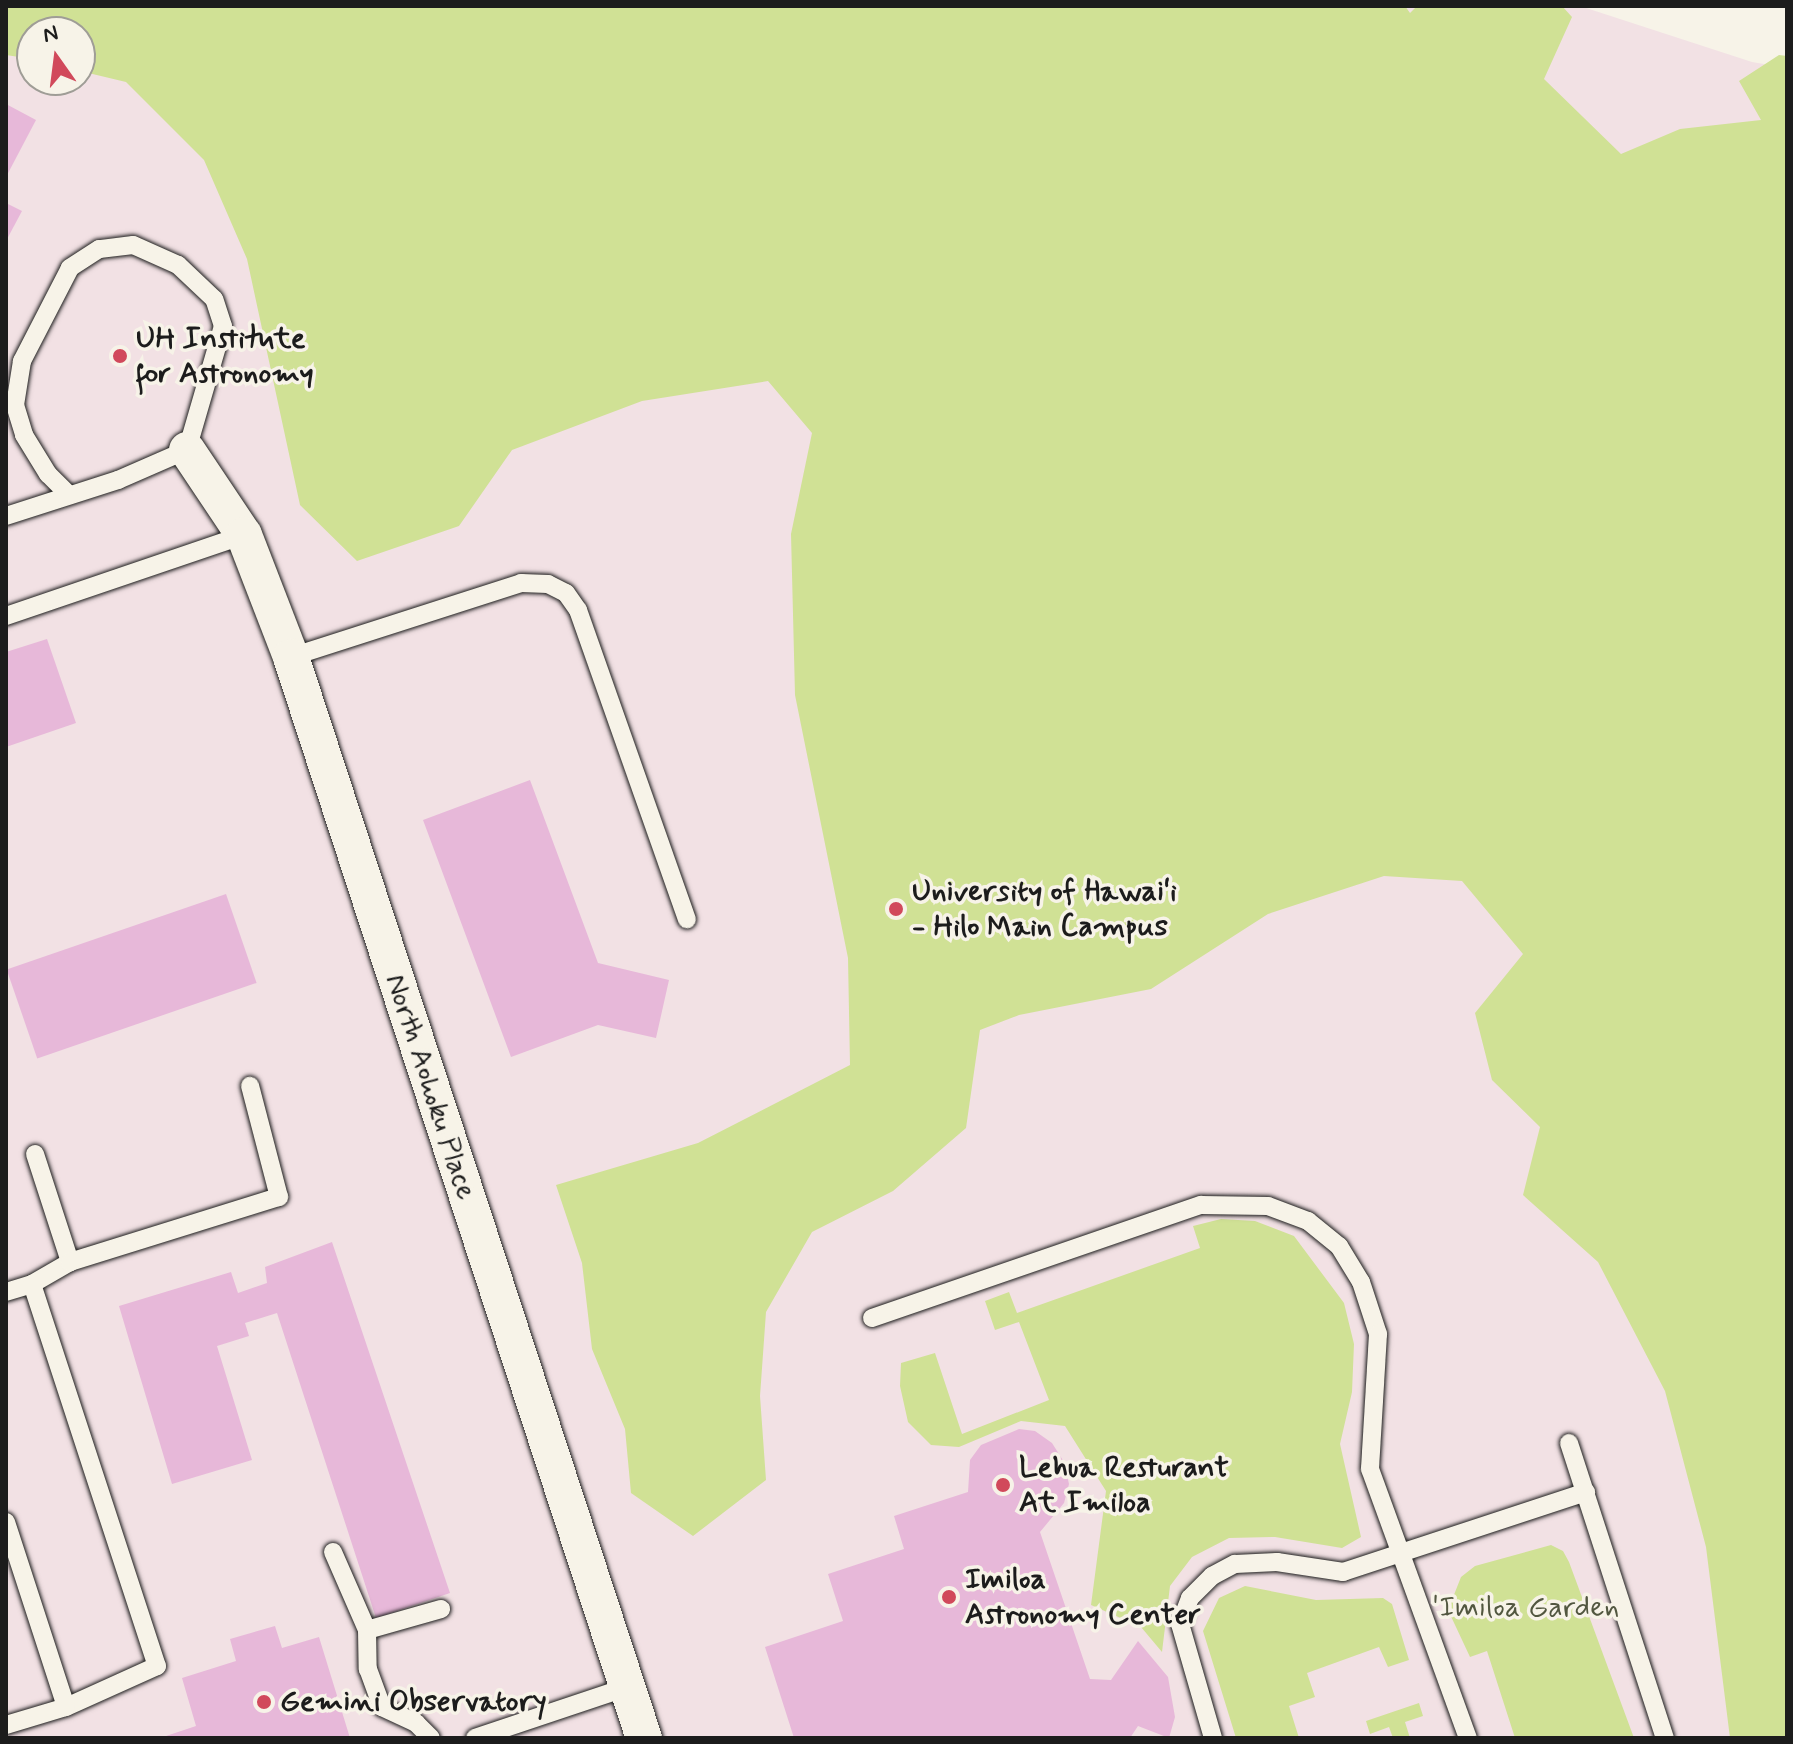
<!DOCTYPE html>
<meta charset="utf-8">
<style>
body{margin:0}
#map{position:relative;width:1793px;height:1744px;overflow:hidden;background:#f7f3e8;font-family:Mynerve,sans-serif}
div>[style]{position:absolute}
.built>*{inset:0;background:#f2e1e4}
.green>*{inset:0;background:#d0e195}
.building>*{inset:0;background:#e7b8d9;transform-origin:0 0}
.roads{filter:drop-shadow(0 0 2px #1c1c1c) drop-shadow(0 0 2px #1c1c1c)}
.service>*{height:18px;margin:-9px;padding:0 9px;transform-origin:9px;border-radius:9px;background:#f7f3e8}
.minor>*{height:36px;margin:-18px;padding:0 18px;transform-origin:18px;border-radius:18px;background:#f7f3e8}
.dots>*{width:22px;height:22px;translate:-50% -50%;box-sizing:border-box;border:4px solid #f7f3e8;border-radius:50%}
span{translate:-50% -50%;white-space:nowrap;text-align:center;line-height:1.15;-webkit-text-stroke:7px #f7f3e8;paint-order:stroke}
.poi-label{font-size:30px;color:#1c1c1c;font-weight:700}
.left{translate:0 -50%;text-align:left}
.street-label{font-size:30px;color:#1c1c1c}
.park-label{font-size:30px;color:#525740}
.frame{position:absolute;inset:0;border:8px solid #1c1c1c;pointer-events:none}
.north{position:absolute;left:16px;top:16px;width:80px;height:80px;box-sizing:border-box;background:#f7f3e8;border:2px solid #9f9d96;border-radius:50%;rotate:346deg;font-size:22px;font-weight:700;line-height:32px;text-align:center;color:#1c1c1c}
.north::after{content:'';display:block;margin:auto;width:28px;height:36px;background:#d1495b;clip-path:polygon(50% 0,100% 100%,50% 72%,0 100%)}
</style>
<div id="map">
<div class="built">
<div style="clip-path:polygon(evenodd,6px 6px,1580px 6px,1752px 62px,1787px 68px,1787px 1738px,6px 1738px,6px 6px,32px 32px,80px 32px,80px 80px,32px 80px,32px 32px)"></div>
</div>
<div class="green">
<div style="clip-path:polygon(6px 6px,1405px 6px,1410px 13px,1417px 6px,1562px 6px,1572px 17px,1544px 79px,1621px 154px,1680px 129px,1761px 120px,1739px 81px,1779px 55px,1787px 56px,1787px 1738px,1730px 1738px,1706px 1547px,1665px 1391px,1598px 1262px,1523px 1195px,1540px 1127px,1492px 1080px,1475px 1013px,1523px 954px,1462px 881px,1384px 876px,1268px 914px,1151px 989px,1019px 1015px,980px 1030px,966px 1128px,893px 1191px,812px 1232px,766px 1312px,760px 1396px,766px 1480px,693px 1536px,631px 1493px,625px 1429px,592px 1349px,582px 1263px,556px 1185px,698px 1143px,850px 1065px,848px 958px,795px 695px,791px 534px,812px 433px,768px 381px,642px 401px,512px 450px,459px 526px,357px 561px,300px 505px,247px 259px,204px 160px,126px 82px,80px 71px,80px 32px,32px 32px,32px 59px,6px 55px)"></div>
<div style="clip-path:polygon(1221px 1219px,1255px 1221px,1294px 1236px,1344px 1303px,1354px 1344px,1352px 1392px,1340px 1444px,1361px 1537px,1342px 1548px,1275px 1537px,1229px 1538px,1192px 1557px,1170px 1586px,1162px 1652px,1141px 1627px,1091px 1605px,1106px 1491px,1065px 1426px,1021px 1421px,959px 1447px,931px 1445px,908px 1422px,900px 1386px,901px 1363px,935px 1353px,962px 1434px,1049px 1400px,1019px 1322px,995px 1330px,985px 1301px,1009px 1292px,1017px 1313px,1200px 1248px,1193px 1226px)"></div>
<div style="clip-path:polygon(1551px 1545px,1563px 1551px,1569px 1562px,1634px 1738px,1515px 1738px,1487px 1651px,1470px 1657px,1448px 1610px,1461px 1577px,1475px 1566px)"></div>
<div style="clip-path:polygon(1245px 1586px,1316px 1600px,1383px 1598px,1392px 1604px,1409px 1660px,1388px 1667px,1379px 1647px,1307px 1673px,1315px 1697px,1289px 1706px,1299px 1738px,1236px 1738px,1203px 1631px,1219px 1598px)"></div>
<div style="clip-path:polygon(1419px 1703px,1423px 1716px,1405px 1722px,1410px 1738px,1393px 1738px,1389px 1727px,1370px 1734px,1366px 1721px)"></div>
</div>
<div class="building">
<div style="clip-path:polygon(6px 104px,36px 120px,6px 177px)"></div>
<div style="clip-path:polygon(6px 203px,22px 211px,6px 241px)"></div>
<div style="clip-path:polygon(47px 639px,76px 723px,6px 747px,6px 652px)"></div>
<div style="clip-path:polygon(530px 780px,598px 963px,669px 980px,656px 1038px,598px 1025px,511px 1057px,423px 820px)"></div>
<div style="left:226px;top:894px;width:94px;height:232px;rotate:71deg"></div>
<div style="clip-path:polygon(332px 1242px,450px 1593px,376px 1618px,277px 1313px,245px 1323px,249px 1336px,217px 1346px,252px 1460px,172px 1484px,119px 1306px,231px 1272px,238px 1293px,267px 1283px,265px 1267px)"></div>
<div style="clip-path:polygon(1019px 1429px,1035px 1431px,1052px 1443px,1064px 1462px,1069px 1484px,1064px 1503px,1040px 1532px,1090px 1679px,1111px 1680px,1138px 1641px,1168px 1677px,1175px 1717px,1169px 1738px,1138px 1726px,1130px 1738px,794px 1738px,765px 1647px,843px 1621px,828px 1574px,904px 1549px,894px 1516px,968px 1492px,970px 1460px,981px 1445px)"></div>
<div style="clip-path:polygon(275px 1626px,282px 1648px,319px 1637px,350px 1738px,160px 1738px,196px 1726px,182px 1678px,236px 1661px,230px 1639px)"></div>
</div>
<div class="roads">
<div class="service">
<div style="left:6px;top:516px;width:118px;rotate:-17.8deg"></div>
<div style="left:118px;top:480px;width:75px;rotate:-23.5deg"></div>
<div style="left:187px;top:450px;width:129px;rotate:-73.8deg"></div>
<div style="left:223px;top:326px;width:28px;rotate:-108deg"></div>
<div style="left:214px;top:299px;width:50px;rotate:-136.6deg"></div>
<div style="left:178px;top:265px;width:49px;rotate:-156deg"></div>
<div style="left:133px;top:245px;width:34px;rotate:173deg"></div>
<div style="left:99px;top:249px;width:35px;rotate:147deg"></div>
<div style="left:70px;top:268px;width:105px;rotate:117.3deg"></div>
<div style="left:22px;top:361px;width:45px;rotate:99deg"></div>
<div style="left:15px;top:405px;width:31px;rotate:73deg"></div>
<div style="left:24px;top:435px;width:46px;rotate:58.4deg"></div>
<div style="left:48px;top:474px;width:30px;rotate:45deg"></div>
<div style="left:6px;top:616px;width:251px;rotate:-18.8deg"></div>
<div style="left:291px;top:657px;width:242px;rotate:-17.8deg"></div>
<div style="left:521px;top:583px;width:27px;rotate:2deg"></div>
<div style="left:548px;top:584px;width:20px;rotate:27deg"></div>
<div style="left:566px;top:593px;width:21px;rotate:55deg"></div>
<div style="left:578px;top:610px;width:328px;rotate:70.6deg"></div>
<div style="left:35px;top:1154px;width:114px;rotate:72deg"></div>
<div style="left:32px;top:1284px;width:44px;rotate:-30.1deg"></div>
<div style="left:70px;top:1262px;width:219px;rotate:-17.3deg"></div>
<div style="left:279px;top:1197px;width:115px;rotate:-104.6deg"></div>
<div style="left:6px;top:1292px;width:27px;rotate:-17deg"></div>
<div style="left:32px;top:1284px;width:402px;rotate:71.9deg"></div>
<div style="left:157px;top:1666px;width:100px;rotate:155.7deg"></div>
<div style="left:66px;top:1707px;width:63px;rotate:163.3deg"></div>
<div style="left:872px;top:1318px;width:348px;rotate:-19deg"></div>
<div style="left:1201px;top:1205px;width:67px;rotate:0.9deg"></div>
<div style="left:1268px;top:1206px;width:43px;rotate:20.6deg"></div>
<div style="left:1308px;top:1221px;width:40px;rotate:39deg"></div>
<div style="left:1339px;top:1246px;width:42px;rotate:58.6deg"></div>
<div style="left:1361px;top:1282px;width:55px;rotate:71.9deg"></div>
<div style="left:1378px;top:1334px;width:135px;rotate:93.4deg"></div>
<div style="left:1370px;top:1469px;width:286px;rotate:70deg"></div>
<div style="left:1569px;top:1443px;width:310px;rotate:72deg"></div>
<div style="left:6px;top:1522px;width:194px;rotate:72deg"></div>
<div style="left:333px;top:1552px;width:85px;rotate:66.4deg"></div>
<div style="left:367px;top:1630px;width:39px;rotate:89deg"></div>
<div style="left:368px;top:1669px;width:40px;rotate:69.8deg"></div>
<div style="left:382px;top:1707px;width:38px;rotate:25deg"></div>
<div style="left:416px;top:1723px;width:21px;rotate:45deg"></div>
<div style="left:367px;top:1630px;width:77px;rotate:-15.8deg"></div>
<div style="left:475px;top:1738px;width:160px;rotate:-18.5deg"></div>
<div style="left:1213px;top:1738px;width:119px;rotate:-106.1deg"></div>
<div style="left:1180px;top:1624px;width:28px;rotate:-69deg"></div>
<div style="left:1190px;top:1598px;width:31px;rotate:-45deg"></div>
<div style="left:1212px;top:1576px;width:26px;rotate:-28deg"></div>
<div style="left:1235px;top:1564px;width:42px;rotate:-2.7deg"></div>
<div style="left:1277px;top:1562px;width:67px;rotate:8.6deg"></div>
<div style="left:1343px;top:1572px;width:256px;rotate:-18.2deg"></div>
</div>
<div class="minor">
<div style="left:187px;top:450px;width:102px;rotate:56.2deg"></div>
<div style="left:244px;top:535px;width:131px;rotate:68.9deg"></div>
<div style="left:291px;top:657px;width:1137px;rotate:71.92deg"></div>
</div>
</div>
<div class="dots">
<div style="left:120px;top:356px;background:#d1495b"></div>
<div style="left:896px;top:909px;background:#d1495b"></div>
<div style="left:1003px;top:1485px;background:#d1495b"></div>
<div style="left:949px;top:1597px;background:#d1495b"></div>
<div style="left:264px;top:1702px;background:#d1495b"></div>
</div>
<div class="poi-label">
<span class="left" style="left:136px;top:356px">UH Institute<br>for Astronomy</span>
<span class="left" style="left:912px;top:909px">University of Hawaiʻi<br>- Hilo Main Campus</span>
<span class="left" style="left:1019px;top:1485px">Lehua Resturant<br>At Imiloa</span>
<span class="left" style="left:965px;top:1597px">Imiloa<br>Astronomy Center</span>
<span class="left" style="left:280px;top:1702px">Gemini Observatory</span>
</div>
<div class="street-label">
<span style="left:430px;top:1087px;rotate:72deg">North Aohoku Place</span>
</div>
<div class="park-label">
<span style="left:1526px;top:1608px">'Imiloa Garden</span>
</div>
<div class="frame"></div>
<div class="north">N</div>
</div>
